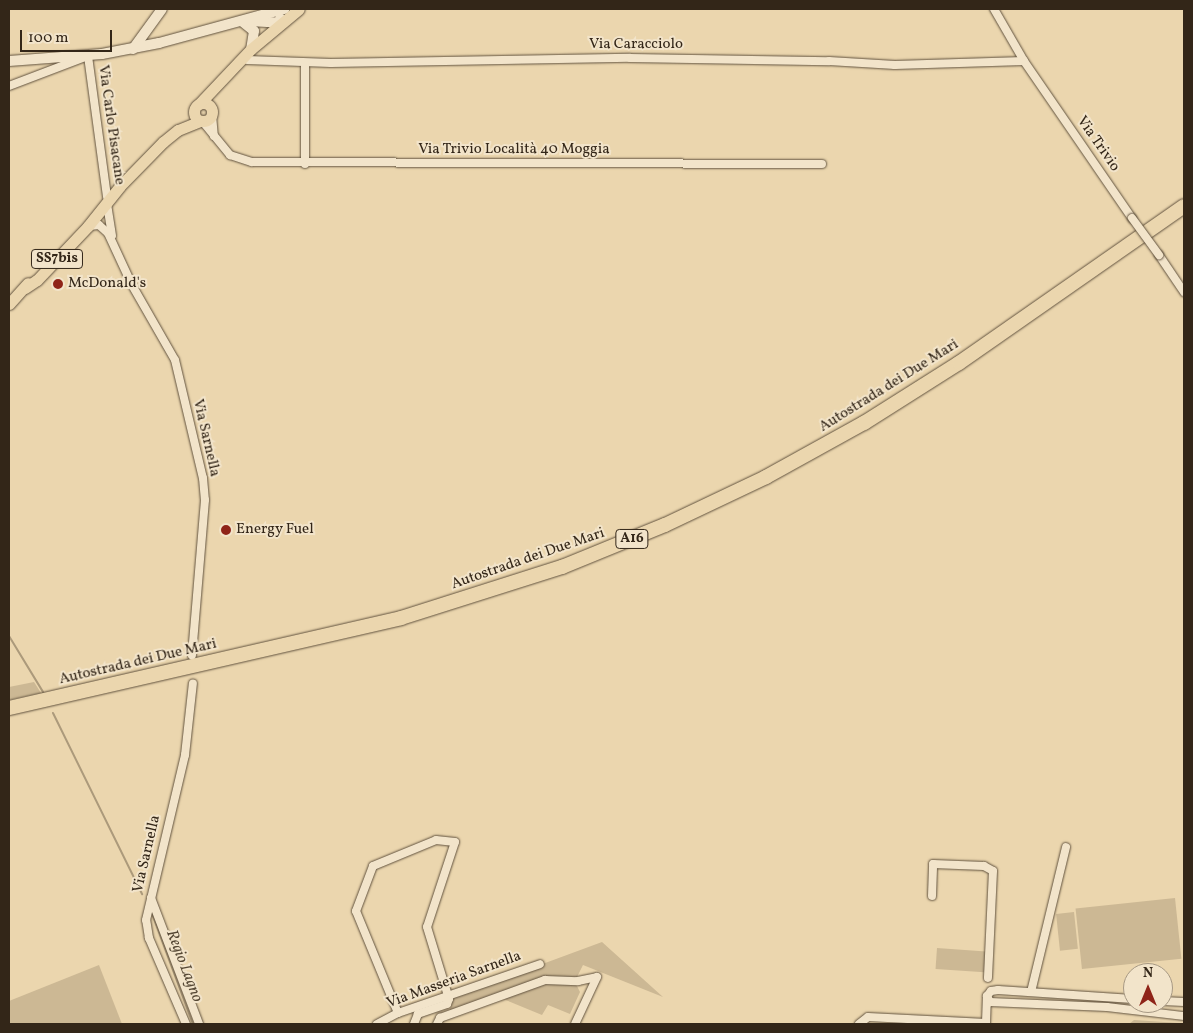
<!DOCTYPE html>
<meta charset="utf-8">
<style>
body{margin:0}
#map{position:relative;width:1193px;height:1033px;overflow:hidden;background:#ebd6ae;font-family:Vollkorn,serif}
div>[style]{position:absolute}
.green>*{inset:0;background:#ccb894;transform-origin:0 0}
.stream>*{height:2px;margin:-1px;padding:0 1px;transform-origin:1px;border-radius:1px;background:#ac9a7b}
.roads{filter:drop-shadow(0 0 1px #61523e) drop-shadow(0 0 1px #61523e)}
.street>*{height:8px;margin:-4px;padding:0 4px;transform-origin:4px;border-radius:4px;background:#f2e4ca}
.secondary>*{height:10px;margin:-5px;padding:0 5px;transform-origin:5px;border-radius:5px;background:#f2e4ca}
.primary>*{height:11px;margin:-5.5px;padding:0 5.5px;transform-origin:5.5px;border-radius:5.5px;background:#ebd6ae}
.primary>.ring{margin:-5.5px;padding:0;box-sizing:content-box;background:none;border:11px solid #ebd6ae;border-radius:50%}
.highway>*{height:14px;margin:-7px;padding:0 7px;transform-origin:7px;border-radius:7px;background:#ebd6ae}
.bridges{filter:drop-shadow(0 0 1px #61523e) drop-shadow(0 0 1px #61523e)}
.street-bridge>*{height:8px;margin:-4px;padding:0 4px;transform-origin:4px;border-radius:4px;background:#f2e4ca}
.dots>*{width:14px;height:14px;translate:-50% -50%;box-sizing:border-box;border:2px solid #f2e4ca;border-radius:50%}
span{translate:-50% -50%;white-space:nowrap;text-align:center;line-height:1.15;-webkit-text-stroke:4px #f2e4ca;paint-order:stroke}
.shield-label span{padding:1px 4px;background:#f2e4ca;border:1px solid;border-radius:4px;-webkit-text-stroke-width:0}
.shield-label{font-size:14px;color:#332618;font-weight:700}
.street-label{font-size:15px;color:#332618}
.poi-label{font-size:15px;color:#332618}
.left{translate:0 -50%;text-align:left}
.water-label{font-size:16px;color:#574936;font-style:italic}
.frame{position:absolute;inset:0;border:10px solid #332618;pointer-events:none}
.north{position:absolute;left:1123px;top:963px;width:50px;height:50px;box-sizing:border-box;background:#f2e4ca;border:1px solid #a69883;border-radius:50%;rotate:0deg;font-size:14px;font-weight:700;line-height:20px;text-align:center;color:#332618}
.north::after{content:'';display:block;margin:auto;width:18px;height:22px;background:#8f2418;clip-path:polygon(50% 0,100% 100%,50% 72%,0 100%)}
.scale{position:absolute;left:20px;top:30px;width:92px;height:22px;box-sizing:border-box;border:2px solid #332618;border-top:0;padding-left:6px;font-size:15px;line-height:18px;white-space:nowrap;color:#332618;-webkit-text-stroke:4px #f2e4ca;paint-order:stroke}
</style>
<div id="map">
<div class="green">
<div style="clip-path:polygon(34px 682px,41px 693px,9px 700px,9px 687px)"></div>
<div style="left:1175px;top:898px;width:61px;height:100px;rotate:84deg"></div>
<div style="left:1074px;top:912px;width:37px;height:18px;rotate:84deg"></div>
<div style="clip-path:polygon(602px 942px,663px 997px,583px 965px,577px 977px,546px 977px,450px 1010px,453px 997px)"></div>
<div style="left:937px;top:948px;width:49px;height:21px;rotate:4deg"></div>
<div style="clip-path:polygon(99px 965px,122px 1024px,9px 1024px,9px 1001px)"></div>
<div style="clip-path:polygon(547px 983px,574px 983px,577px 986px,580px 992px,570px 1014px,548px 1005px,542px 1015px,501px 998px)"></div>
<div style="clip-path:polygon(1134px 1020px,1179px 1023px,1180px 1024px,1129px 1024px)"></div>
</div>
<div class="stream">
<div style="left:9px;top:636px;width:66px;rotate:58.7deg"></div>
<div style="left:53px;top:713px;width:202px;rotate:63.8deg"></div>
<div style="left:153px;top:916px;width:115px;rotate:69.7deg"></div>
</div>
<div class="roads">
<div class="street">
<div style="left:994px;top:9px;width:60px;rotate:60deg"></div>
<div style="left:1024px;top:61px;width:191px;rotate:55.5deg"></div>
<div style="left:247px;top:60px;width:84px;rotate:2deg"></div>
<div style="left:331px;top:63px;width:299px;rotate:-1deg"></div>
<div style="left:630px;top:58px;width:199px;rotate:0.9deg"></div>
<div style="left:829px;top:61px;width:66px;rotate:3.5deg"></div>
<div style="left:895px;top:65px;width:129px;rotate:-1.8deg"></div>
<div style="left:305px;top:63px;width:101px;rotate:90deg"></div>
<div style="left:9px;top:86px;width:85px;rotate:-20.8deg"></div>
<div style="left:88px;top:56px;width:142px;rotate:82.3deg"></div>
<div style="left:212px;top:115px;width:21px;rotate:85deg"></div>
<div style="left:203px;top:122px;width:43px;rotate:50.7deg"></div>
<div style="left:230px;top:155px;width:23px;rotate:18deg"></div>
<div style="left:252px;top:162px;width:570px;rotate:0.2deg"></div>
<div style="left:107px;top:204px;width:32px;rotate:81deg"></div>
<div style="left:89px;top:226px;width:10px;rotate:-6deg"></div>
<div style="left:99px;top:225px;width:12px;rotate:42deg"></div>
<div style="left:108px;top:233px;width:57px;rotate:65.2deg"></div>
<div style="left:132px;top:285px;width:86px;rotate:60.2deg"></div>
<div style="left:175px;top:360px;width:121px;rotate:76.7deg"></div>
<div style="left:203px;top:478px;width:22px;rotate:85deg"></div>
<div style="left:205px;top:500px;width:156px;rotate:94.8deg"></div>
<div style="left:1159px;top:255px;width:45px;rotate:56deg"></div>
<div style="left:932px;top:896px;width:32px;rotate:-88deg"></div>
<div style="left:933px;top:864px;width:51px;rotate:2.2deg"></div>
<div style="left:984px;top:866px;width:10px;rotate:29deg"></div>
<div style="left:993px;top:871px;width:107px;rotate:92.7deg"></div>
<div style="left:151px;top:898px;width:135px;rotate:69.1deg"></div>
<div style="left:1031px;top:992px;width:149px;rotate:-76.4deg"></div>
<div style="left:987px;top:996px;width:7px;rotate:63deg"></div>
<div style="left:990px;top:1002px;width:117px;rotate:2.4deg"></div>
<div style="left:1107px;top:1007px;width:78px;rotate:6.7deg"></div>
<div style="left:987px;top:996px;width:6px;rotate:-51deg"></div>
<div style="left:991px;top:991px;width:7px;rotate:-8deg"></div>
<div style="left:998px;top:990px;width:135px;rotate:3.8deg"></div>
<div style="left:1163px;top:1001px;width:21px;rotate:3deg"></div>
<div style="left:398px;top:1013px;width:110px;rotate:-112.4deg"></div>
<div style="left:356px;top:911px;width:48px;rotate:-69.3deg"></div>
<div style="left:373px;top:866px;width:68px;rotate:-22.4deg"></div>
<div style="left:436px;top:840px;width:19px;rotate:6deg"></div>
<div style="left:455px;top:842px;width:89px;rotate:108.2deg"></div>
<div style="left:427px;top:927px;width:75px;rotate:73deg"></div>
<div style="left:449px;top:999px;width:5px;rotate:112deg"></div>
<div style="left:447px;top:1004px;width:31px;rotate:161deg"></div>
<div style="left:418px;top:1014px;width:11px;rotate:112deg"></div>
<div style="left:186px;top:1024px;width:94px;rotate:-113.3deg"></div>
<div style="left:149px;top:938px;width:18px;rotate:-99deg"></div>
<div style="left:146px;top:920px;width:170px;rotate:-76.7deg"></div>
<div style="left:185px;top:755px;width:72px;rotate:-83.7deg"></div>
<div style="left:377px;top:1024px;width:24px;rotate:-28deg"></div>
<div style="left:398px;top:1013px;width:150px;rotate:-19deg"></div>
<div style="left:437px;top:1024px;width:7px;rotate:-63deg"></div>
<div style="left:440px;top:1018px;width:112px;rotate:-19.9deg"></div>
<div style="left:545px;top:980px;width:33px;rotate:2deg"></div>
<div style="left:578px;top:981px;width:19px;rotate:-12deg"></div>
<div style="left:575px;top:1024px;width:52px;rotate:-64.9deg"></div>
<div style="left:859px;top:1024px;width:11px;rotate:-38deg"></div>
<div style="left:868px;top:1017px;width:118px;rotate:2.9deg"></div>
<div style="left:986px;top:1023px;width:27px;rotate:-88deg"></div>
</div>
<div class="secondary">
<div style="left:248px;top:21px;width:34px;rotate:3deg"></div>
<div style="left:282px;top:23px;width:5px;rotate:-112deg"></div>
<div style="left:243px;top:22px;width:14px;rotate:39deg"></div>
<div style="left:254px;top:31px;width:18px;rotate:99deg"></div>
<div style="left:133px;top:49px;width:49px;rotate:-54.1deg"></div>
<div style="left:9px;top:61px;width:93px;rotate:-4.3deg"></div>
<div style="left:102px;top:54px;width:58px;rotate:-10.9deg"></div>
<div style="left:159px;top:43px;width:130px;rotate:-15.2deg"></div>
</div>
<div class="primary">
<div class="ring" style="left:194px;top:103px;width:7px;height:7px"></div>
<div style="left:199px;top:104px;width:76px;rotate:-46.6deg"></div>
<div style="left:251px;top:49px;width:62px;rotate:-39.8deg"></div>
<div style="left:25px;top:288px;width:14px;rotate:-34deg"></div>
<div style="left:37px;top:280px;width:74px;rotate:-46.6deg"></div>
<div style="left:88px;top:226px;width:51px;rotate:-51.3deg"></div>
<div style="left:120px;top:186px;width:62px;rotate:-45.7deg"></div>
<div style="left:163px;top:142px;width:19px;rotate:-39deg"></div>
<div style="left:178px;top:130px;width:24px;rotate:-22deg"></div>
<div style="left:9px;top:304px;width:28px;rotate:-48deg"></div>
</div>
<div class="highway">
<div style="left:9px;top:708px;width:402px;rotate:-12.9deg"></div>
<div style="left:401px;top:618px;width:169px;rotate:-17.6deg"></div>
<div style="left:562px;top:567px;width:111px;rotate:-22.2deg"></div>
<div style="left:665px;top:525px;width:112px;rotate:-25.4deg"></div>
<div style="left:766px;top:477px;width:112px;rotate:-28.9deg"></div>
<div style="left:864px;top:423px;width:112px;rotate:-32.3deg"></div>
<div style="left:959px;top:363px;width:274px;rotate:-34.9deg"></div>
</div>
</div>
<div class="bridges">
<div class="street-bridge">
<div style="left:1132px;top:218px;width:46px;rotate:53.9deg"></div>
</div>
</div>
<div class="dots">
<div style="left:58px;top:284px;background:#8f2418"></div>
<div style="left:226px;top:530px;background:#8f2418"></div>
</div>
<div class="shield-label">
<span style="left:57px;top:259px">SS7bis</span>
<span style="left:632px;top:539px">A16</span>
</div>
<div class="street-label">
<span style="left:636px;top:45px">Via Caracciolo</span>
<span style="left:111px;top:125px;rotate:82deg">Via Carlo Pisacane</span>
<span style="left:1098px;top:144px;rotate:55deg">Via Trivio</span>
<span style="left:514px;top:150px">Via Trivio Località 40 Moggia</span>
<span style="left:889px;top:386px;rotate:-32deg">Autostrada dei Due Mari</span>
<span style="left:206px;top:438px;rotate:77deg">Via Sarnella</span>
<span style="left:528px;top:559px;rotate:-19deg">Autostrada dei Due Mari</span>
<span style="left:138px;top:662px;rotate:-13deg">Autostrada dei Due Mari</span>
<span style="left:147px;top:854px;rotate:-77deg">Via Sarnella</span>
<span style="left:454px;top:980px;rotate:-20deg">Via Masseria Sarnella</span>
</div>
<div class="poi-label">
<span class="left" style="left:68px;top:284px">McDonald's</span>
<span class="left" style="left:236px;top:530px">Energy Fuel</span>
</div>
<div class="water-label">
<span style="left:184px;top:966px;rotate:69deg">Regio Lagno</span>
</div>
<div class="frame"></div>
<div class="north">N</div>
<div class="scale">100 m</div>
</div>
